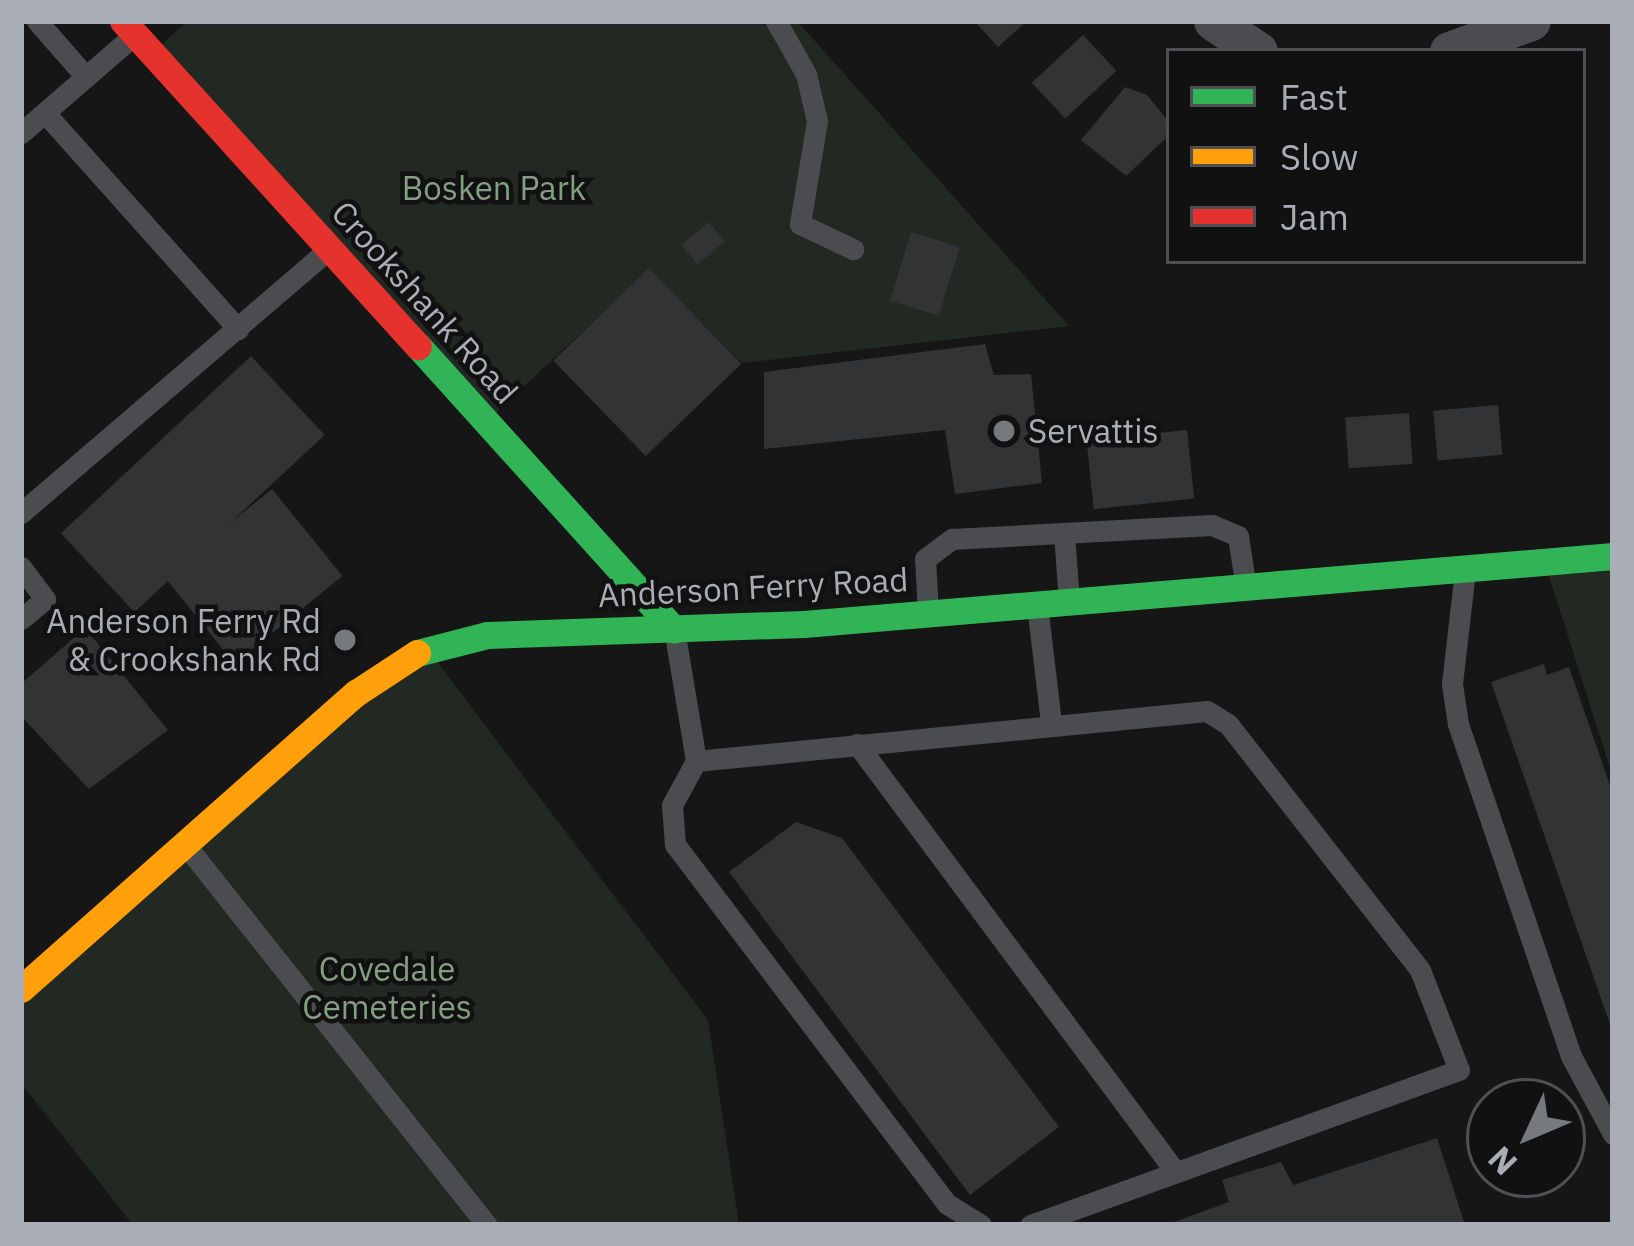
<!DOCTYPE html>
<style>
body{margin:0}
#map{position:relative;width:1634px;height:1246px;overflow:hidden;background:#161617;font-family:"IBM Plex Sans",sans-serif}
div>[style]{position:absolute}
.green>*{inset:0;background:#222822}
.building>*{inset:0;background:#323334;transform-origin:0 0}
.lane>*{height:21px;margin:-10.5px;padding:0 10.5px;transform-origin:10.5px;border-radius:10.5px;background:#4b4c4f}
.street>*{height:39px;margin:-19.5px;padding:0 19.5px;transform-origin:19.5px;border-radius:19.5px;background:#4b4c4f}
.fast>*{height:27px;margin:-13.5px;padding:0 13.5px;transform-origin:13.5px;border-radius:13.5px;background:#30b455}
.slow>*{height:27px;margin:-13.5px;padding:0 13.5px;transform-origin:13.5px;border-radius:13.5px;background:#ff9f0a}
.jam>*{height:27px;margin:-13.5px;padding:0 13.5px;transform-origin:13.5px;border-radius:13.5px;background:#e5322d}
.dots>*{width:33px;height:33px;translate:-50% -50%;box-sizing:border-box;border:6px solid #111112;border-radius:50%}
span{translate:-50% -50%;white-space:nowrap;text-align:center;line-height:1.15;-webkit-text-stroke:9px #111112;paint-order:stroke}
.park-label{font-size:33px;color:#849e82}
.street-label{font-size:33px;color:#a9aeb6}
.poi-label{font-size:33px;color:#a9aeb6}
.left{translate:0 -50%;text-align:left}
.right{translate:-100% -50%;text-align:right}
.frame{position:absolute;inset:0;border:24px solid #a9aeb6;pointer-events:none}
.legend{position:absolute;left:1166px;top:48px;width:420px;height:216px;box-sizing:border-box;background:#111112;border:3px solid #4e5054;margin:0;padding:15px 21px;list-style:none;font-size:36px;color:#a9aeb6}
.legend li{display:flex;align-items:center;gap:24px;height:60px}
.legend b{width:60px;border:3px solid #4e5054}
.north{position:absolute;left:1466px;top:1078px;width:120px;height:120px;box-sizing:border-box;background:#111112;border:3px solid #4e5054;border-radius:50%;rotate:226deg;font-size:33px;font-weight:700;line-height:48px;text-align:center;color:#a9aeb6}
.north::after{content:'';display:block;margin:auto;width:42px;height:54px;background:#76797e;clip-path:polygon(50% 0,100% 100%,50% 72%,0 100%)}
</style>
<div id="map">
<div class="green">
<div style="clip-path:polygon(188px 21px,797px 21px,1069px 326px,742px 363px,649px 269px,485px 423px,152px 53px)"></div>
<div style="clip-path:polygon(1613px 556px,1613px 777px,1545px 564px)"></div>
<div style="clip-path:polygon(426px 647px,708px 1020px,739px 1225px,133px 1225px,21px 1083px,21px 989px)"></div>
</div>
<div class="building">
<div style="clip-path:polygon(974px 21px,1027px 21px,998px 47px)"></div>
<div style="left:1083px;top:35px;width:49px;height:70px;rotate:47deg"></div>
<div style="clip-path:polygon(1125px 87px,1147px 95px,1169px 122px,1165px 139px,1126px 176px,1081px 140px)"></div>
<div style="left:709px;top:222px;width:25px;height:36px;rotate:50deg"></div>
<div style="left:911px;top:232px;width:51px;height:72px;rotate:17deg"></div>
<div style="left:649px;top:268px;width:133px;height:133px;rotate:46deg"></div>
<div style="clip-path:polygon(985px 344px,994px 375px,1031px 374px,1042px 483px,955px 494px,945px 430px,764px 449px,764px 372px)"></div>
<div style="left:251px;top:356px;width:108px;height:260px;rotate:47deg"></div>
<div style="left:1498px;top:405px;width:50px;height:65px;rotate:85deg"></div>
<div style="left:1409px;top:413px;width:51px;height:64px;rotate:86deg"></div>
<div style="left:1187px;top:430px;width:69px;height:101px;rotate:84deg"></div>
<div style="left:272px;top:489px;width:112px;height:139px;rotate:51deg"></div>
<div style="clip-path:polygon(85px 628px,168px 730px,89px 789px,21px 716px,21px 684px)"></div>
<div style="clip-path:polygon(1544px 664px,1547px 675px,1569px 667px,1613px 794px,1613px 1033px,1491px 682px)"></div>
<div style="clip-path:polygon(796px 822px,842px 838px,1059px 1127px,970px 1195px,729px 872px)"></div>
<div style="clip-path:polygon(1437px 1138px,1465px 1225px,1166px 1225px,1229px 1202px,1222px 1180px,1281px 1162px,1293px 1185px)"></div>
</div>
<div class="lane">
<div style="left:37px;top:21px;width:74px;rotate:48.8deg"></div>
<div style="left:776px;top:21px;width:61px;rotate:60.5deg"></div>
<div style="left:806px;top:74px;width:48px;rotate:76.8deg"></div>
<div style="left:817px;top:121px;width:104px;rotate:99.4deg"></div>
<div style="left:800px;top:224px;width:59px;rotate:25.3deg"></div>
<div style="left:45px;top:113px;width:290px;rotate:48.2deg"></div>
<div style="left:21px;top:133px;width:150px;rotate:-40.9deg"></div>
<div style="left:21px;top:513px;width:401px;rotate:-40.6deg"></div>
<div style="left:1064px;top:533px;width:69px;rotate:85.9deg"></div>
<div style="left:21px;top:567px;width:40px;rotate:53deg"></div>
<div style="left:45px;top:599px;width:31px;rotate:140deg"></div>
<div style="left:1465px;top:571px;width:114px;rotate:96.6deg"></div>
<div style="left:1452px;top:684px;width:40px;rotate:81.5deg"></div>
<div style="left:1458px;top:724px;width:351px;rotate:71.2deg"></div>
<div style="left:1571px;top:1056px;width:89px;rotate:61.7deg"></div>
<div style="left:1037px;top:605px;width:119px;rotate:83.2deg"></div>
<div style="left:928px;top:612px;width:53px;rotate:-93.2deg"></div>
<div style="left:925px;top:559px;width:34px;rotate:-37deg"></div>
<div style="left:952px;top:539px;width:260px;rotate:-3.1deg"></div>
<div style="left:1212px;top:525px;width:28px;rotate:23deg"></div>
<div style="left:1238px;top:536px;width:53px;rotate:81.3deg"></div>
<div style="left:674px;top:629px;width:134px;rotate:80.5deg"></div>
<div style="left:857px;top:744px;width:527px;rotate:53.33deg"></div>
<div style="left:188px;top:848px;width:481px;rotate:51.6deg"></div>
<div style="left:981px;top:1225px;width:40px;rotate:-148deg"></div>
<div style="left:947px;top:1204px;width:450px;rotate:-127.1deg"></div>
<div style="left:675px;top:845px;width:40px;rotate:-94.3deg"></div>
<div style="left:672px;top:805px;width:50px;rotate:-61.4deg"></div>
<div style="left:696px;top:761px;width:513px;rotate:-5.59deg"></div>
<div style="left:1207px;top:711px;width:25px;rotate:32deg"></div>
<div style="left:1228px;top:724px;width:312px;rotate:52deg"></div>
<div style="left:1420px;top:970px;width:107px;rotate:68.7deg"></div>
<div style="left:1459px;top:1070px;width:456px;rotate:160.1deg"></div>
</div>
<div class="street">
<div style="left:1213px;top:21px;width:54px;rotate:33.7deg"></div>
<div style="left:1449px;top:51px;width:87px;rotate:-20.1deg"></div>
</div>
<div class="fast">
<div style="left:418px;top:346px;width:382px;rotate:47.9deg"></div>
<div style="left:417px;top:653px;width:72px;rotate:-14.4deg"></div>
<div style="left:487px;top:635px;width:317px;rotate:-2deg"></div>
<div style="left:804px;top:624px;width:812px;rotate:-4.8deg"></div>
</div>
<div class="slow">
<div style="left:21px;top:989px;width:447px;rotate:-41.5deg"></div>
<div style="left:356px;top:693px;width:73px;rotate:-33.3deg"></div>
</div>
<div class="jam">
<div style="left:123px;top:21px;width:439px;rotate:47.8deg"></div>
</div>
<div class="dots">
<div style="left:1004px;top:431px;background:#76797e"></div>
<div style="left:345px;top:640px;background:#76797e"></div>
</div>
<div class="park-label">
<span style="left:494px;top:188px">Bosken Park</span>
<span style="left:387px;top:988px">Covedale<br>Cemeteries</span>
</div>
<div class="street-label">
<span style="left:425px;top:302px;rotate:48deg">Crookshank Road</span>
<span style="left:753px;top:587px;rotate:-3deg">Anderson Ferry Road</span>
</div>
<div class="poi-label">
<span class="left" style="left:1028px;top:431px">Servattis</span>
<span class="right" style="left:321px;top:640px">Anderson Ferry Rd<br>&amp; Crookshank Rd</span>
</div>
<div class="frame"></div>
<ul class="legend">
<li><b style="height:15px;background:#30b455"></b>Fast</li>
<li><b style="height:15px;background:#ff9f0a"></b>Slow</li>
<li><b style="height:15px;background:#e5322d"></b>Jam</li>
</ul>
<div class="north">N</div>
</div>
